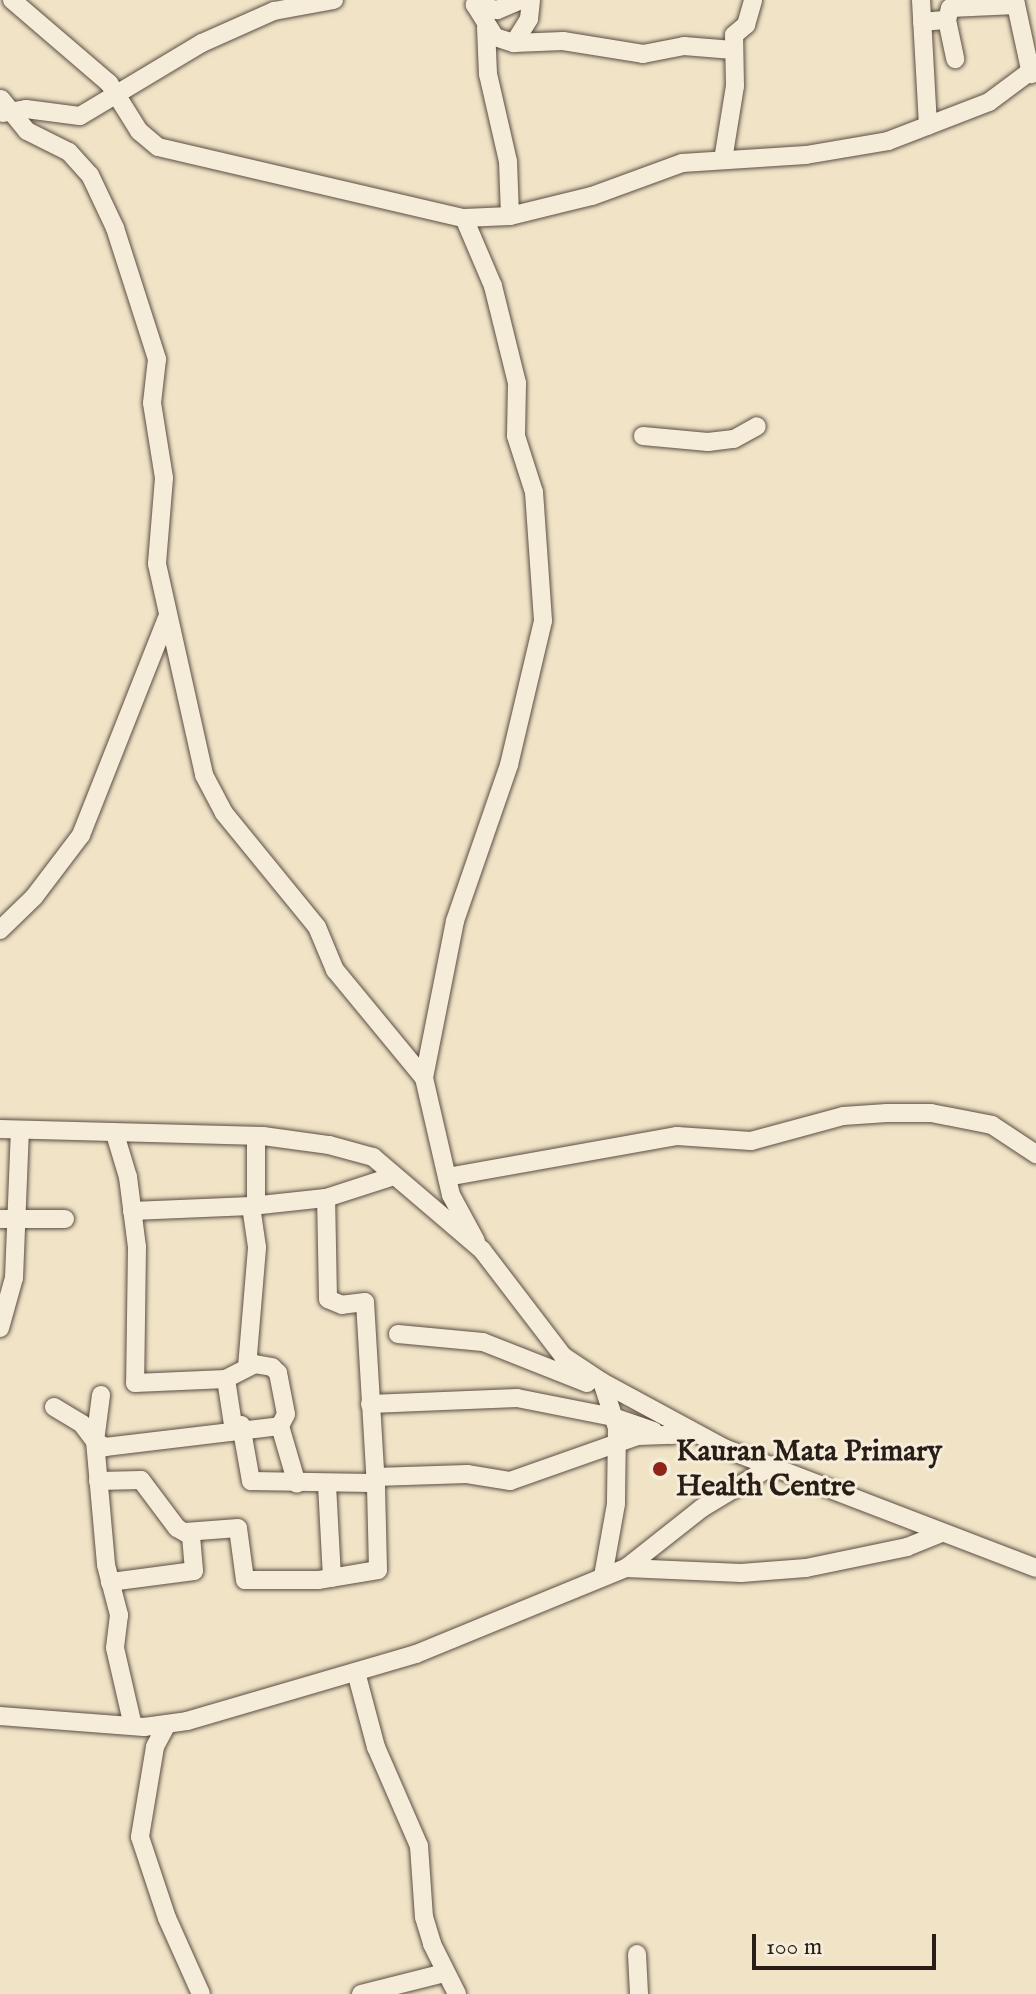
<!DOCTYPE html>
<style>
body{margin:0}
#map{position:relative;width:1036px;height:1994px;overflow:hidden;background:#f0e3c6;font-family:"IM FELL English",serif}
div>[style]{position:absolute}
.roads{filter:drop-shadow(0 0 2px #5b4e43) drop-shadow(0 0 2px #5b4e43)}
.minor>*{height:18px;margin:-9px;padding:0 9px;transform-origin:9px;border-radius:9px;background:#f5edda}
.dots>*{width:22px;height:22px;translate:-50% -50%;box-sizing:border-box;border:4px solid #f5edda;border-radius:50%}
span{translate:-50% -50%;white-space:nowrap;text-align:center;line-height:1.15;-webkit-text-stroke:6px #f5edda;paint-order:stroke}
.poi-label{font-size:30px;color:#291d17;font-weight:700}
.left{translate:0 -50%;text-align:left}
.scale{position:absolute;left:752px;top:1934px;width:184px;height:36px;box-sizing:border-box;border:4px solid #291d17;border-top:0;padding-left:10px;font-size:24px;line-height:28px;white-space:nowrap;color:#291d17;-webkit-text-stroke:6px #f5edda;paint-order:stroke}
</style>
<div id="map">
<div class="roads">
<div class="minor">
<div style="left:12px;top:0;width:128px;rotate:40.6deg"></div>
<div style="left:109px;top:83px;width:57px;rotate:58deg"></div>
<div style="left:139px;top:131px;width:25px;rotate:40deg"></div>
<div style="left:158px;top:147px;width:314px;rotate:13.1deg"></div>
<div style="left:464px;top:218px;width:46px;rotate:-2.5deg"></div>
<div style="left:510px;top:216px;width:84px;rotate:-13.7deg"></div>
<div style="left:592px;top:196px;width:96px;rotate:-20.1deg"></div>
<div style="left:682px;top:163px;width:124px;rotate:-3.7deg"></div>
<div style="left:806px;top:155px;width:83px;rotate:-9.7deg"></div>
<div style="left:888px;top:141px;width:108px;rotate:-21.1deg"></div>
<div style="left:989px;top:102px;width:59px;rotate:-36.7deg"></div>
<div style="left:521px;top:0;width:26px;rotate:157deg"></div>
<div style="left:497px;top:10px;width:23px;rotate:-167deg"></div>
<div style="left:475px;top:5px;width:38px;rotate:58deg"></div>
<div style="left:495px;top:37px;width:20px;rotate:18deg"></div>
<div style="left:514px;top:43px;width:49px;rotate:-2.3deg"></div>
<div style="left:563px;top:41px;width:81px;rotate:9.2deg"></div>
<div style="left:643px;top:54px;width:42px;rotate:-11deg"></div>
<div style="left:684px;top:46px;width:49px;rotate:4.7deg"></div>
<div style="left:921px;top:0;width:126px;rotate:86.8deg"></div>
<div style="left:1015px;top:0;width:76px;rotate:77.8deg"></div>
<div style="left:947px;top:20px;width:40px;rotate:78deg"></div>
<div style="left:922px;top:22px;width:25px;rotate:-5deg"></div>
<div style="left:947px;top:20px;width:12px;rotate:-76deg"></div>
<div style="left:950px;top:8px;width:66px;rotate:-2.6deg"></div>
<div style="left:486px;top:27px;width:47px;rotate:87.6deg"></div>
<div style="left:488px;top:74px;width:89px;rotate:77.1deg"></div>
<div style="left:508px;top:161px;width:55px;rotate:87.9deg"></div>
<div style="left:514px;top:43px;width:28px;rotate:-58deg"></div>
<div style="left:529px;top:19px;width:19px;rotate:-84deg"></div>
<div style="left:1px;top:99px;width:41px;rotate:50.9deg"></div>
<div style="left:27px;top:131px;width:47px;rotate:26.6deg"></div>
<div style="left:69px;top:152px;width:31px;rotate:48deg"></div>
<div style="left:90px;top:175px;width:59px;rotate:64.7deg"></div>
<div style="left:115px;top:228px;width:138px;rotate:72.2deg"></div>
<div style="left:157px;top:359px;width:44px;rotate:96.5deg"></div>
<div style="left:152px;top:403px;width:76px;rotate:80.9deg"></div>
<div style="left:164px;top:478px;width:86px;rotate:94.7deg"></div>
<div style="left:157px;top:564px;width:216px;rotate:77.4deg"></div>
<div style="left:204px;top:775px;width:43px;rotate:62.2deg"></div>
<div style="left:224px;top:813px;width:147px;rotate:50.8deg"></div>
<div style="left:317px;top:927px;width:47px;rotate:67.3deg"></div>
<div style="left:335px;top:970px;width:140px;rotate:50.5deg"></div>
<div style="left:3px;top:113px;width:23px;rotate:-10deg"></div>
<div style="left:26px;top:109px;width:54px;rotate:7.4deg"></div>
<div style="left:80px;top:116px;width:142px;rotate:-30.9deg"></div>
<div style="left:202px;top:43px;width:79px;rotate:-24deg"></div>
<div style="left:274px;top:11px;width:61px;rotate:-10.4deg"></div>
<div style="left:723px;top:160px;width:75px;rotate:-80.8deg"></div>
<div style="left:735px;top:86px;width:51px;rotate:-91.1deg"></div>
<div style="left:734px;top:35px;width:16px;rotate:-40deg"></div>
<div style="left:746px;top:25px;width:26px;rotate:-74deg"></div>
<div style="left:464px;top:218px;width:74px;rotate:66.9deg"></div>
<div style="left:493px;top:286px;width:100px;rotate:76.1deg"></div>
<div style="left:517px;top:383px;width:53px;rotate:91.1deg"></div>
<div style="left:516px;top:436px;width:59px;rotate:72.2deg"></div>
<div style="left:534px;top:492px;width:129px;rotate:86deg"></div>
<div style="left:543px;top:621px;width:148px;rotate:103.3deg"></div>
<div style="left:509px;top:765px;width:165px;rotate:109.1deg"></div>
<div style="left:455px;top:921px;width:160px;rotate:101.2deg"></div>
<div style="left:424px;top:1078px;width:120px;rotate:77deg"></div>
<div style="left:451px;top:1195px;width:52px;rotate:61.5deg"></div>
<div style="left:643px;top:436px;width:65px;rotate:5.3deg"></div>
<div style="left:708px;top:442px;width:26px;rotate:-7deg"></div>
<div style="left:734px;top:439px;width:26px;rotate:-29deg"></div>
<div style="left:0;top:930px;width:47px;rotate:-44.1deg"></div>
<div style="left:34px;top:897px;width:78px;rotate:-52.8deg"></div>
<div style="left:81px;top:835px;width:233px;rotate:-68.4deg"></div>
<div style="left:0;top:1129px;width:263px;rotate:1.5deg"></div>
<div style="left:263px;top:1136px;width:67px;rotate:7.8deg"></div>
<div style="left:329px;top:1145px;width:46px;rotate:15.3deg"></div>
<div style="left:373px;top:1157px;width:143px;rotate:40.5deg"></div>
<div style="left:482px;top:1250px;width:133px;rotate:52.6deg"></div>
<div style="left:563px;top:1356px;width:47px;rotate:33.7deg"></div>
<div style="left:602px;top:1382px;width:141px;rotate:28.4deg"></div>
<div style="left:726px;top:1449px;width:332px;rotate:21deg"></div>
<div style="left:115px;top:1134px;width:45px;rotate:73.2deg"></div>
<div style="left:128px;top:1177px;width:71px;rotate:82.7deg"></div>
<div style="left:137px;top:1247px;width:136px;rotate:90.8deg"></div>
<div style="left:135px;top:1383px;width:91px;rotate:-2.5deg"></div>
<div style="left:226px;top:1379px;width:47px;rotate:81.3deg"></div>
<div style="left:233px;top:1425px;width:8px"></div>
<div style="left:241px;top:1425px;width:57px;rotate:79.9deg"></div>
<div style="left:251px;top:1481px;width:120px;rotate:1deg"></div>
<div style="left:371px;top:1483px;width:6px;rotate:39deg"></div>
<div style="left:376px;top:1487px;width:83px;rotate:88.6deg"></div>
<div style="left:378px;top:1570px;width:61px;rotate:170.5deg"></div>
<div style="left:318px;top:1580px;width:73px;rotate:180deg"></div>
<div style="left:245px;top:1580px;width:52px;rotate:-97.7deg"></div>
<div style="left:238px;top:1528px;width:53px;rotate:175.7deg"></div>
<div style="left:256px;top:1136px;width:70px;rotate:90deg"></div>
<div style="left:447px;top:1177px;width:234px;rotate:-10.1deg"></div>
<div style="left:677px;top:1136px;width:74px;rotate:3.9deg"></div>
<div style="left:751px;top:1141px;width:95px;rotate:-15.2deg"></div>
<div style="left:843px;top:1116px;width:44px;rotate:-3.9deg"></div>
<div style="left:887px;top:1113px;width:44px"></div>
<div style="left:931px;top:1113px;width:62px;rotate:11.1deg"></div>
<div style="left:992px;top:1125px;width:53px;rotate:33.4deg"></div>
<div style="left:132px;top:1211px;width:119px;rotate:-2.4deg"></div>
<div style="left:0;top:1219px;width:65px"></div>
<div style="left:0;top:1328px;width:52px;rotate:-74.4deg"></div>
<div style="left:14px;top:1278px;width:148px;rotate:-87.7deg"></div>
<div style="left:398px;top:1334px;width:85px;rotate:5.4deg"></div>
<div style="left:483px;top:1342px;width:112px;rotate:21.5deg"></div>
<div style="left:247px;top:1367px;width:120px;rotate:-85.2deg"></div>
<div style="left:257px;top:1247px;width:41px;rotate:-98.3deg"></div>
<div style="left:251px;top:1206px;width:75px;rotate:-6.1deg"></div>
<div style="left:602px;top:1382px;width:48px;rotate:71.9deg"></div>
<div style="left:617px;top:1428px;width:76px;rotate:90.8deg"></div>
<div style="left:616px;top:1504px;width:73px;rotate:100.2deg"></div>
<div style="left:101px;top:1395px;width:46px;rotate:97.4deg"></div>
<div style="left:95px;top:1441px;width:12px;rotate:31deg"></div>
<div style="left:105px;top:1447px;width:176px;rotate:-6.8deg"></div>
<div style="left:280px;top:1426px;width:13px;rotate:-63deg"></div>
<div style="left:286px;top:1414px;width:42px;rotate:-101deg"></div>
<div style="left:278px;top:1373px;width:8px;rotate:-135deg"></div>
<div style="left:272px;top:1367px;width:17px;rotate:-170deg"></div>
<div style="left:255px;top:1364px;width:33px;rotate:153deg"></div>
<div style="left:370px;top:1404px;width:147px;rotate:-2.3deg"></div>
<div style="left:517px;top:1398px;width:98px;rotate:11.2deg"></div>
<div style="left:613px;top:1417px;width:43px;rotate:18.9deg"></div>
<div style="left:54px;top:1407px;width:33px;rotate:31deg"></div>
<div style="left:82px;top:1424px;width:21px;rotate:53deg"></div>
<div style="left:95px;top:1441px;width:124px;rotate:84.9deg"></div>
<div style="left:106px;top:1565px;width:52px;rotate:75.4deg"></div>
<div style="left:119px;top:1615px;width:33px;rotate:97deg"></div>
<div style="left:115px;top:1648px;width:80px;rotate:77deg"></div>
<div style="left:280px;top:1426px;width:60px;rotate:73.7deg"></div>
<div style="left:375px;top:1477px;width:92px;rotate:-1.9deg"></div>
<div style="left:467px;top:1474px;width:44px;rotate:9.2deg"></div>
<div style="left:510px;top:1481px;width:136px;rotate:-19.4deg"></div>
<div style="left:638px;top:1436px;width:34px;rotate:-2deg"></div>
<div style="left:672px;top:1435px;width:13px;rotate:-39deg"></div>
<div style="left:98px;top:1481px;width:43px;rotate:-1.3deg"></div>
<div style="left:141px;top:1480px;width:60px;rotate:53.1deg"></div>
<div style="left:177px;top:1528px;width:16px;rotate:30deg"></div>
<div style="left:191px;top:1536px;width:35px;rotate:85deg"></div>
<div style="left:194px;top:1571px;width:85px;rotate:172.5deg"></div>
<div style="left:327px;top:1485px;width:93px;rotate:86.9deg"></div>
<div style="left:376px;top:1487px;width:185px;rotate:-93.4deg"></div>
<div style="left:365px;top:1302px;width:23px;rotate:173deg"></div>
<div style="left:342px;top:1305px;width:15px;rotate:-157deg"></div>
<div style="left:328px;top:1299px;width:101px;rotate:-91.1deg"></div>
<div style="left:326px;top:1198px;width:71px;rotate:-17.9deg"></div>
<div style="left:626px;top:1568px;width:97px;rotate:-38.3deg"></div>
<div style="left:702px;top:1508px;width:82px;rotate:-31deg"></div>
<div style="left:356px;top:1672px;width:78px;rotate:75.1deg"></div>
<div style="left:376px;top:1747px;width:108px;rotate:66.5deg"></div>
<div style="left:419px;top:1846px;width:71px;rotate:86deg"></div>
<div style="left:424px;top:1917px;width:28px;rotate:73deg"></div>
<div style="left:432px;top:1944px;width:56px;rotate:63.4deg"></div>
<div style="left:0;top:1716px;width:144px;rotate:4.4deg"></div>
<div style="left:144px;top:1727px;width:43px;rotate:-7.9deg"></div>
<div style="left:187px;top:1721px;width:239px;rotate:-16.3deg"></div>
<div style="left:416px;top:1654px;width:227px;rotate:-22.3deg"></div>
<div style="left:626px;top:1568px;width:115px;rotate:2.5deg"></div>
<div style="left:741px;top:1573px;width:65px;rotate:-4.4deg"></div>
<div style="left:806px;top:1568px;width:103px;rotate:-11.7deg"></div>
<div style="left:907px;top:1547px;width:38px;rotate:-22deg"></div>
<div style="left:167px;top:1724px;width:26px;rotate:118deg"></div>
<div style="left:155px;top:1747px;width:91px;rotate:99.5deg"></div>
<div style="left:140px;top:1837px;width:85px;rotate:71.6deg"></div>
<div style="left:167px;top:1918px;width:83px;rotate:65.9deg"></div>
<div style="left:637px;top:1954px;width:40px;rotate:87.1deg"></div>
<div style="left:361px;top:1994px;width:86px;rotate:-14.2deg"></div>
</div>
</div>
<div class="dots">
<div style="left:660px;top:1469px;background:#8f2418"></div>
</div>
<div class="poi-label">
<span class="left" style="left:676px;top:1469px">Kauran Mata Primary<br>Health Centre</span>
</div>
<div class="scale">100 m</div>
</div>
